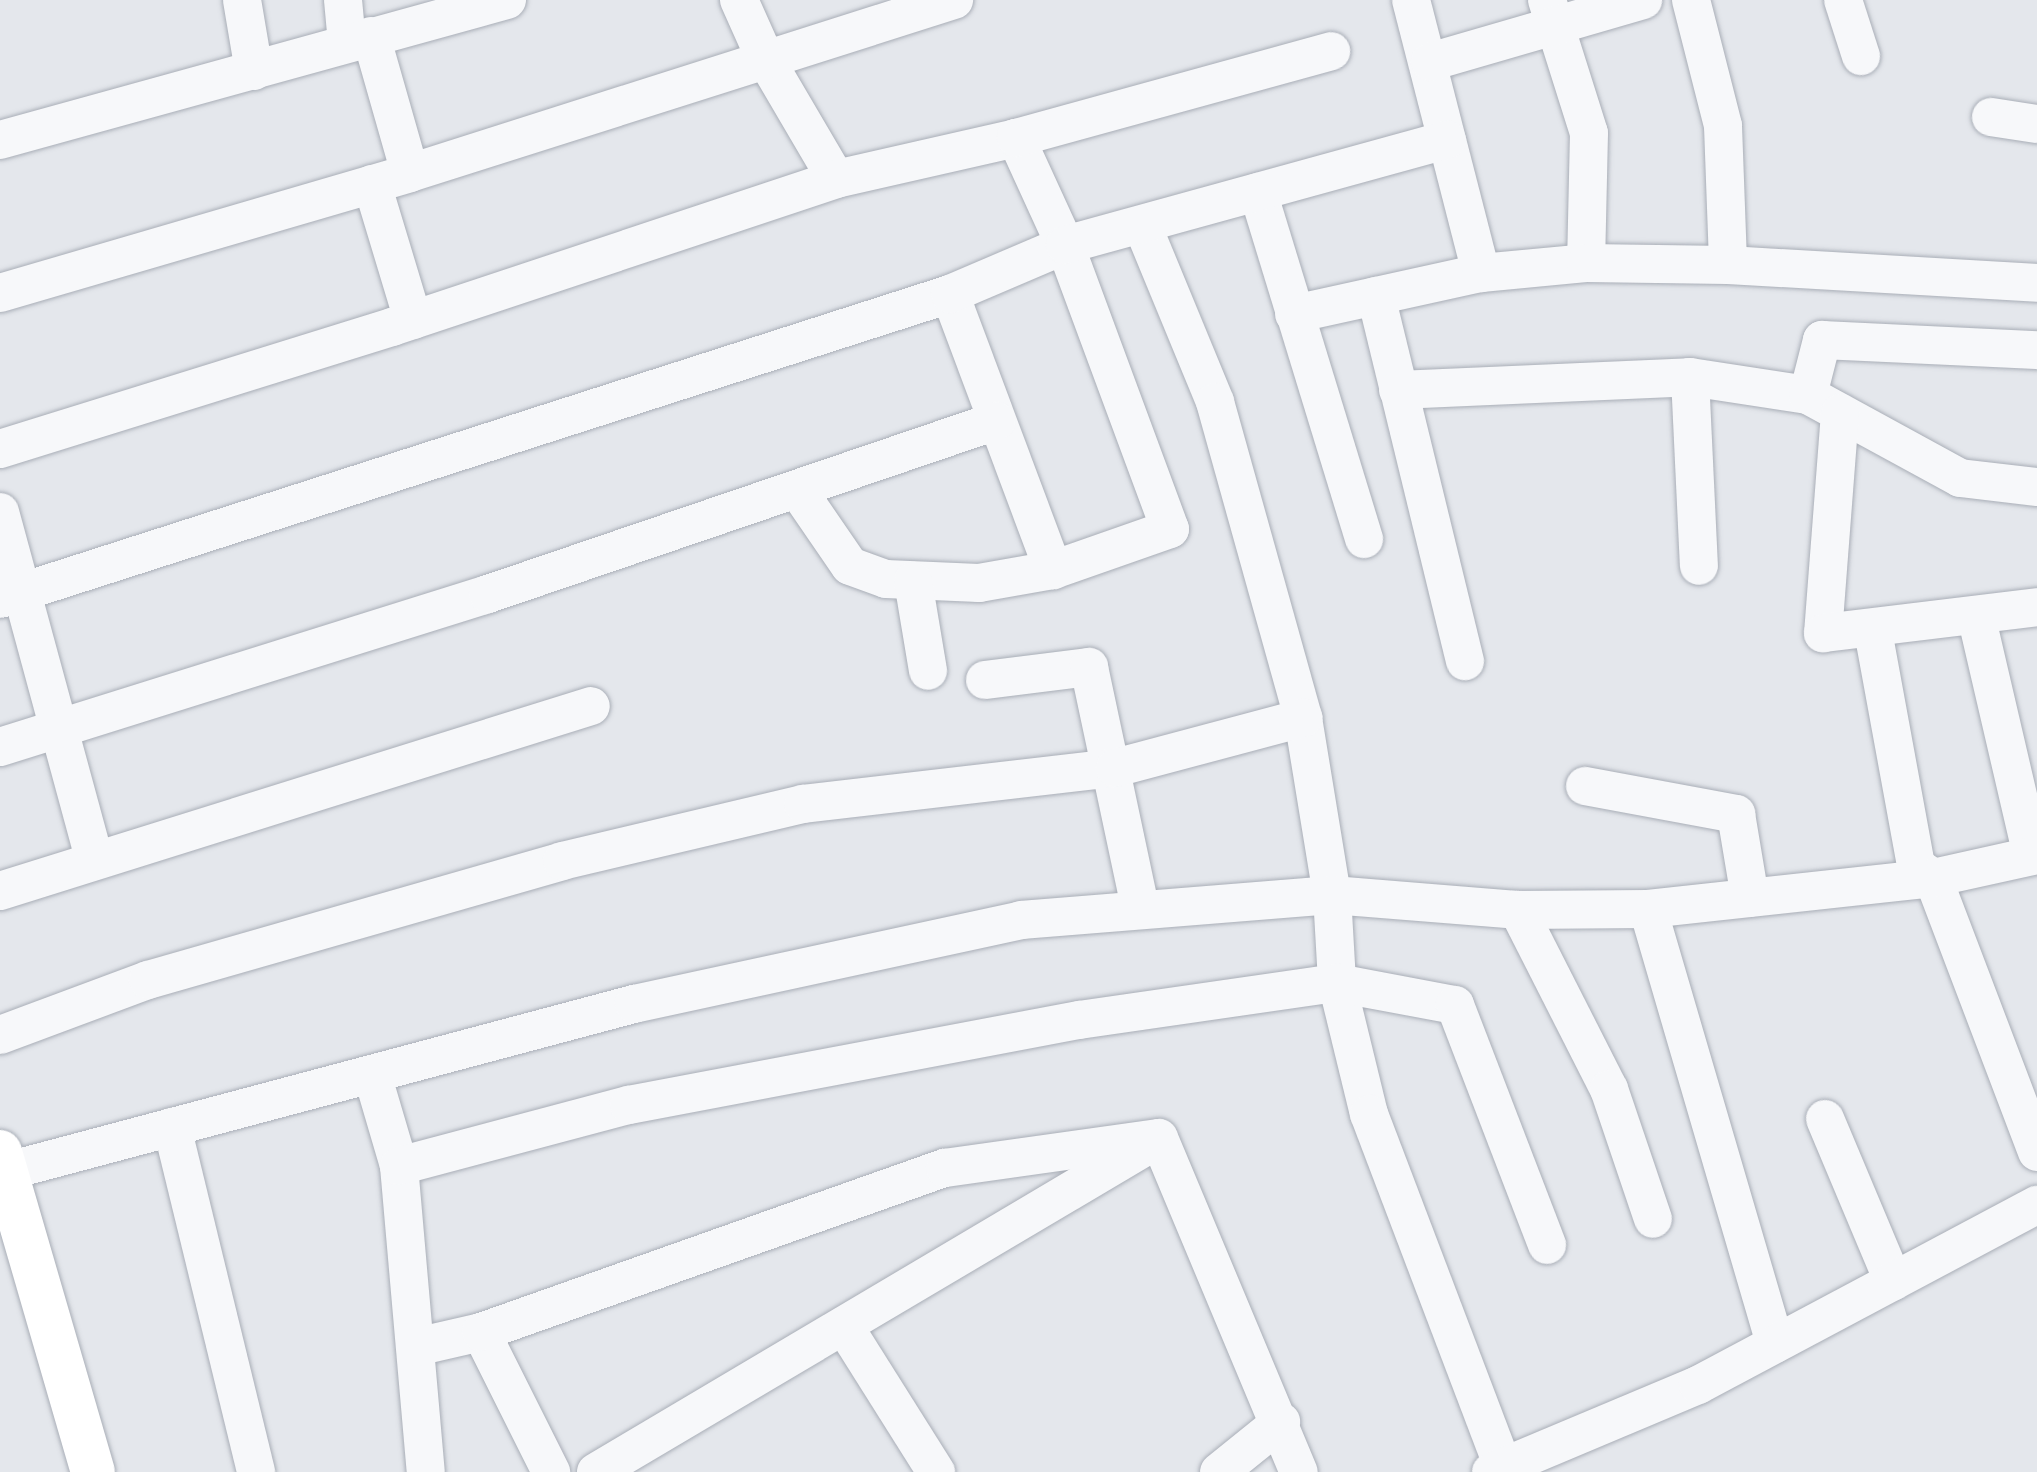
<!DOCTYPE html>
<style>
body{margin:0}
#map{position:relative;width:2037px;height:1472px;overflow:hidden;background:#e4e7ec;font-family:Poppins,sans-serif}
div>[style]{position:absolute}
.roads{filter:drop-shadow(0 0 2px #a9aeb7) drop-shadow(0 0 2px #a9aeb7)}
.minor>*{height:38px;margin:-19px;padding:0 19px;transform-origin:19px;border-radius:19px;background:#f7f8fa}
.major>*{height:44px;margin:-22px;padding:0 22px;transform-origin:22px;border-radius:22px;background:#fff}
span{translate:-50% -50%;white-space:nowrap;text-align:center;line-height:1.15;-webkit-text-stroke:6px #f4f6f9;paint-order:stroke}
</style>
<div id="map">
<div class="roads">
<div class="minor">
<div style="left:242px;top:0;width:72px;rotate:80.4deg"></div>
<div style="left:343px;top:0;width:43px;rotate:84.7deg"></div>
<div style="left:739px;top:0;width:64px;rotate:65.9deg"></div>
<div style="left:765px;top:58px;width:140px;rotate:59.6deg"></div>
<div style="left:1411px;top:0;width:282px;rotate:75.6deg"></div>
<div style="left:1547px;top:0;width:139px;rotate:72.5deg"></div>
<div style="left:1589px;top:133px;width:130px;rotate:91.3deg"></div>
<div style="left:1691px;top:0;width:130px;rotate:75.7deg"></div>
<div style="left:1723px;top:126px;width:139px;rotate:87.9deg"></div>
<div style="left:1843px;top:0;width:59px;rotate:72.2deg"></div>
<div style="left:371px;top:36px;width:142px;rotate:74.1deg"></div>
<div style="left:1430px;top:62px;width:222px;rotate:-16.2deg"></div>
<div style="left:1991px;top:117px;width:47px;rotate:8.7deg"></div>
<div style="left:0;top:140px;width:526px;rotate:-15.44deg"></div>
<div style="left:372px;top:184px;width:142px;rotate:73.2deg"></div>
<div style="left:1258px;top:192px;width:363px;rotate:73deg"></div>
<div style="left:1143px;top:227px;width:189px;rotate:67.6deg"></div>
<div style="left:1215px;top:402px;width:328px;rotate:74.4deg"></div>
<div style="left:1303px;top:718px;width:179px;rotate:80.7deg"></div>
<div style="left:1332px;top:895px;width:88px;rotate:86.7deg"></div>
<div style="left:1337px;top:983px;width:135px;rotate:76.3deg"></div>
<div style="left:1369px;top:1114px;width:377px;rotate:69.2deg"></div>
<div style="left:0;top:293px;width:427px;rotate:-16.3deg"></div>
<div style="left:410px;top:173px;width:571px;rotate:-17.64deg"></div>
<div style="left:950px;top:294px;width:295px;rotate:69.5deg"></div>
<div style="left:1053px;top:570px;width:124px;rotate:-19.3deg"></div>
<div style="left:1170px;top:529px;width:303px;rotate:-110.3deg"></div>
<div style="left:1065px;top:245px;width:118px;rotate:-114.6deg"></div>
<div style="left:1376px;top:296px;width:376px;rotate:76.3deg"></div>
<div style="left:1294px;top:314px;width:191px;rotate:-12.4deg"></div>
<div style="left:1481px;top:273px;width:105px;rotate:-5.4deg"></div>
<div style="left:1586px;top:263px;width:142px;rotate:0.8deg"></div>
<div style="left:1728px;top:265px;width:310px;rotate:3.3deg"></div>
<div style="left:1690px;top:377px;width:189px;rotate:87.3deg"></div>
<div style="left:1398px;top:390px;width:292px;rotate:-2.5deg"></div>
<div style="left:1690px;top:377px;width:119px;rotate:8.7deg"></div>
<div style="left:1808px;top:395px;width:173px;rotate:28.6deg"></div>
<div style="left:1960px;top:478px;width:78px;rotate:6.7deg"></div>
<div style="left:1808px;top:395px;width:57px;rotate:-75.7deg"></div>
<div style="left:1822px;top:340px;width:215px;rotate:2.7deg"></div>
<div style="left:1840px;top:413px;width:221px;rotate:94.4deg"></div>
<div style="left:1823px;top:633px;width:216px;rotate:-6.9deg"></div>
<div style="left:0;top:449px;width:411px;rotate:-17.3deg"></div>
<div style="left:392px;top:327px;width:468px;rotate:-18.4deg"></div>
<div style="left:836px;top:179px;width:185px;rotate:-12.8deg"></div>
<div style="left:1016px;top:138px;width:327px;rotate:-15.4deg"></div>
<div style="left:797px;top:489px;width:93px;rotate:55.5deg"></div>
<div style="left:850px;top:566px;width:38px;rotate:20deg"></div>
<div style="left:886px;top:579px;width:93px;rotate:2.5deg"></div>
<div style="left:979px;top:583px;width:75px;rotate:-10deg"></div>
<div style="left:0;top:512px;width:360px;rotate:74.8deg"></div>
<div style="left:913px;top:581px;width:91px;rotate:80.5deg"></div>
<div style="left:0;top:599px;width:998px;rotate:-17.8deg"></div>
<div style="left:950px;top:294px;width:125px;rotate:-23.1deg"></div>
<div style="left:1065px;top:245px;width:396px;rotate:-15.4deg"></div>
<div style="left:1976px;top:615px;width:247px;rotate:76.9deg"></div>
<div style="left:1873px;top:631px;width:239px;rotate:79.6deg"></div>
<div style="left:1916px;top:866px;width:21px;rotate:35deg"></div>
<div style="left:1933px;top:878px;width:293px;rotate:69.2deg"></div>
<div style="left:985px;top:680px;width:105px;rotate:-7.1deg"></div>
<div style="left:1089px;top:667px;width:245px;rotate:78deg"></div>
<div style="left:0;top:747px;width:511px;rotate:-17.41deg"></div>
<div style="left:488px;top:594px;width:537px;rotate:-18.81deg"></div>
<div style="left:1585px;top:786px;width:154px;rotate:10.5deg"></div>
<div style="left:1736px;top:814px;width:85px;rotate:80.5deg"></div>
<div style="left:0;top:891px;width:619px;rotate:-17.38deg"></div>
<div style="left:1648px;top:909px;width:453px;rotate:73.7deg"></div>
<div style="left:1518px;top:910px;width:201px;rotate:63.1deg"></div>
<div style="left:1609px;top:1089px;width:137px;rotate:71.3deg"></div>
<div style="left:0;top:1035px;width:158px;rotate:-20.4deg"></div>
<div style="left:148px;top:980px;width:431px;rotate:-16deg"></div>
<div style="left:562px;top:861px;width:248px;rotate:-13.3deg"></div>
<div style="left:803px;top:804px;width:314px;rotate:-6.6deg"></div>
<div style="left:1115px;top:768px;width:195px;rotate:-14.9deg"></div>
<div style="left:372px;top:1074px;width:96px;rotate:73.6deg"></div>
<div style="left:399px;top:1166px;width:307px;rotate:85deg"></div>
<div style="left:1825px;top:1119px;width:176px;rotate:67.2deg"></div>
<div style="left:172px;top:1127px;width:355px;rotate:76.3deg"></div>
<div style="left:399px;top:1166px;width:238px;rotate:-14.9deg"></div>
<div style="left:629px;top:1105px;width:458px;rotate:-10.7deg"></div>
<div style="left:1079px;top:1020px;width:261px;rotate:-8.2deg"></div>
<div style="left:1337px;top:983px;width:120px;rotate:10.6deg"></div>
<div style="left:1455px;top:1005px;width:257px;rotate:69deg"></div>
<div style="left:0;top:1173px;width:656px;rotate:-14.93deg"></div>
<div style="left:634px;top:1004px;width:396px;rotate:-12.2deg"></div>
<div style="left:1021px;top:920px;width:312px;rotate:-4.6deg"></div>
<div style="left:1332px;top:895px;width:187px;rotate:4.6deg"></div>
<div style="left:1518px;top:910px;width:130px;rotate:-0.4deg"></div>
<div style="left:1648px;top:909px;width:287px;rotate:-6.2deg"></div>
<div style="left:1933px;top:878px;width:107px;rotate:-12.5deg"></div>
<div style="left:844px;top:1326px;width:173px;rotate:57.8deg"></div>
<div style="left:481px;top:1332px;width:157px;rotate:63.4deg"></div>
<div style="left:416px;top:1347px;width:67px;rotate:-13deg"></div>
<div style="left:481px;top:1332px;width:492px;rotate:-19.5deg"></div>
<div style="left:945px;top:1168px;width:216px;rotate:-8deg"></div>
<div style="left:1159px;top:1138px;width:362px;rotate:67.3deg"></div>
<div style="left:596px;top:1472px;width:636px;rotate:-30.64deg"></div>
<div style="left:1219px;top:1472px;width:80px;rotate:-38.9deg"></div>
<div style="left:1491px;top:1472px;width:225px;rotate:-22.8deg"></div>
<div style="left:1698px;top:1385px;width:384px;rotate:-28deg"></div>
</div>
<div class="major">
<div style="left:0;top:1152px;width:333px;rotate:73.8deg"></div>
</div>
</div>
</div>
